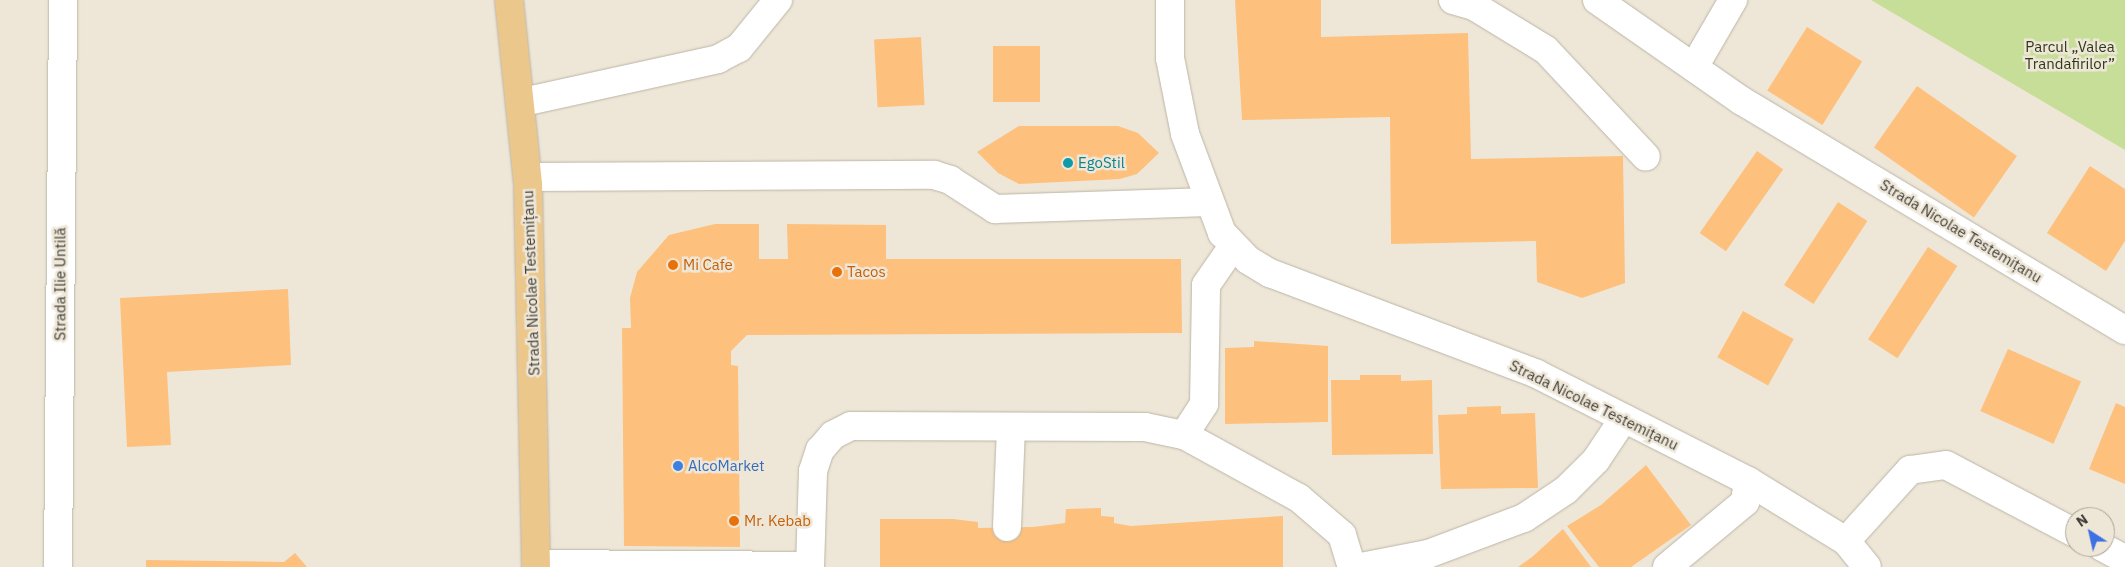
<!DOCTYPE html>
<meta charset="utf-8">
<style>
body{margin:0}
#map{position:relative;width:2125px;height:567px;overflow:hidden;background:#eee7d8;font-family:"IBM Plex Sans",sans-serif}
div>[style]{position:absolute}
.green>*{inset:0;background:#c6de97}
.building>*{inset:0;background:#fdc07d;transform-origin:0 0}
.roads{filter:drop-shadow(0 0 1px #bbb5a6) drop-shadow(0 0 1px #bbb5a6)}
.minor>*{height:28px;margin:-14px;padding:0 14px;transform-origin:14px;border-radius:14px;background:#fff}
.major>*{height:28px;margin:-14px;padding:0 14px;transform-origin:14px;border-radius:14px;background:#ebc78c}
.dots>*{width:14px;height:14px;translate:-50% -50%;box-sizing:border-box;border:2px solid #eee7d8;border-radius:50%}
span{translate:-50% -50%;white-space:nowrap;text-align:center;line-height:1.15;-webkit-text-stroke:5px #eee7d8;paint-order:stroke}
.park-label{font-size:15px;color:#2e3917}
.culture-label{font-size:15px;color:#0d838f}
.left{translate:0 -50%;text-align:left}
.street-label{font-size:15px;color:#3f3c37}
.food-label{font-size:15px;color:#c56008}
.shop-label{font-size:15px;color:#366cbe}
.north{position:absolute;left:2065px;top:507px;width:50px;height:50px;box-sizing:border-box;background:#eee7d8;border:1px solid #a8a398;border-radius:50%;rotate:325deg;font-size:14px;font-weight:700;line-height:20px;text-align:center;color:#3f3c37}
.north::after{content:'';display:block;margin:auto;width:18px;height:22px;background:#3e72e2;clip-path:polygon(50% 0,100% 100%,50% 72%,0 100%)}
</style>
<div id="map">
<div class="green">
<div style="clip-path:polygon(1871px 0,2125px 0,2125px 150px)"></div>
</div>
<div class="building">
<div style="clip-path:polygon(1235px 0,1321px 0,1321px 37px,1468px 33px,1471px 159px,1623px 156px,1625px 283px,1582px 298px,1537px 282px,1536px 241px,1391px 244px,1390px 117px,1242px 120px)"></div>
<div style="left:1807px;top:27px;width:65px;height:75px;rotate:32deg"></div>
<div style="left:921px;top:37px;width:68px;height:47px;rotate:87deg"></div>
<div style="left:993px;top:46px;width:47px;height:56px"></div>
<div style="left:1917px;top:86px;width:122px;height:75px;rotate:35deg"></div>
<div style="clip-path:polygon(1019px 126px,1118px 126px,1138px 133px,1159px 153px,1137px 174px,1120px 179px,1019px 184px,998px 173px,977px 152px)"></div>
<div style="left:1757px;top:151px;width:32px;height:100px;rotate:35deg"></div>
<div style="clip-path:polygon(2090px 166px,2125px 189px,2125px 241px,2106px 271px,2047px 233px)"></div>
<div style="left:1838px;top:202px;width:35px;height:99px;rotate:33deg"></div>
<div style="clip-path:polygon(715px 224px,759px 224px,759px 259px,788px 259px,787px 224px,886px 225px,886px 259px,1181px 259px,1182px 333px,747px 335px,731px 351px,731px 365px,738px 366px,740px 547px,624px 546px,622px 328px,631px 328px,630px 298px,637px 272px,669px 235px)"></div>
<div style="left:1928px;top:247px;width:35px;height:110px;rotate:33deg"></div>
<div style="clip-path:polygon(288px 289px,291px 365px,167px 372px,171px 445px,127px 447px,120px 298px)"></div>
<div style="left:1743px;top:311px;width:58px;height:53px;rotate:29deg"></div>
<div style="clip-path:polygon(1254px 341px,1328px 346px,1328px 422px,1225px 424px,1225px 348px,1254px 347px)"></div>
<div style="left:2008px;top:349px;width:80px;height:68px;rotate:24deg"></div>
<div style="clip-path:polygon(1360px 375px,1401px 375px,1401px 381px,1432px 380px,1433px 454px,1332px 455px,1331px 380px,1360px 380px)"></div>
<div style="clip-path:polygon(2116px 403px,2125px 407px,2125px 484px,2089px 469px)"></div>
<div style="clip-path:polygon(1501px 406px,1501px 414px,1535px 413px,1538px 488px,1441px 489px,1438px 415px,1467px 414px,1467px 407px)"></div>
<div style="clip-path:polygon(1646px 465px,1691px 525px,1631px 567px,1599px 567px,1567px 526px,1601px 505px)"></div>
<div style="clip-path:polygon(1101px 508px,1101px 516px,1114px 517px,1114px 523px,1131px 526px,1283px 516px,1283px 567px,880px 567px,880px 519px,953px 519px,978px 522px,978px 528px,1033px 527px,1065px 523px,1066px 509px)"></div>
<div style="clip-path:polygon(1563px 529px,1591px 567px,1518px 567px,1532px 557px)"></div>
<div style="clip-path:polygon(295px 553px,307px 567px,146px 567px,146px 560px,284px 562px)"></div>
</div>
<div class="roads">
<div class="minor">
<div style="left:1170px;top:0;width:58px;rotate:90deg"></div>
<div style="left:1170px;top:58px;width:77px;rotate:78.8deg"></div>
<div style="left:1185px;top:134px;width:106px;rotate:69.5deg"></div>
<div style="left:1222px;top:233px;width:37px;rotate:46deg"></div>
<div style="left:1248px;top:260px;width:26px;rotate:31deg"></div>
<div style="left:1270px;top:273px;width:285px;rotate:20.7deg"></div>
<div style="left:1537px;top:374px;width:237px;rotate:26.9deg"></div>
<div style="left:1748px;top:481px;width:115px;rotate:31.5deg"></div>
<div style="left:1846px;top:541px;width:33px;rotate:51deg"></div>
<div style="left:1453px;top:0;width:22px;rotate:16deg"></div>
<div style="left:1474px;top:6px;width:84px;rotate:31.4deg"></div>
<div style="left:1546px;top:50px;width:146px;rotate:46.9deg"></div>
<div style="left:1597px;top:0;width:177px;rotate:34.9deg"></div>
<div style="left:1742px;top:101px;width:446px;rotate:30.9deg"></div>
<div style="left:1694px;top:67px;width:78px;rotate:-59.8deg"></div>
<div style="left:523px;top:102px;width:200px;rotate:-12.4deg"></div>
<div style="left:718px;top:59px;width:24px;rotate:-28deg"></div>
<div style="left:739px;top:48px;width:62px;rotate:-50.9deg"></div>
<div style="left:528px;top:177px;width:406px;rotate:-0.3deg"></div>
<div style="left:934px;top:175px;width:17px;rotate:17deg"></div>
<div style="left:950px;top:180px;width:54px;rotate:32.8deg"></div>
<div style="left:995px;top:209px;width:214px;rotate:-1.9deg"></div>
<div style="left:1184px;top:435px;width:131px;rotate:28.7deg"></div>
<div style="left:1299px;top:498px;width:57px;rotate:40.7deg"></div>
<div style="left:1342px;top:535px;width:34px;rotate:73deg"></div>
<div style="left:1007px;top:527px;width:100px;rotate:-87.7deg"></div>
<div style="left:1846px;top:541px;width:96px;rotate:-48deg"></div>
<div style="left:1910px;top:470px;width:36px;rotate:-8deg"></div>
<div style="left:1946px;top:465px;width:146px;rotate:27.8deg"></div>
<div style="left:2102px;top:547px;width:26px;rotate:28deg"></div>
<div style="left:536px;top:564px;width:274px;rotate:0.4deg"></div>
<div style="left:58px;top:567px;width:567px;rotate:-89.49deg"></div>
<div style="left:810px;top:567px;width:96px;rotate:-88.2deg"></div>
<div style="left:813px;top:471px;width:22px;rotate:-72deg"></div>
<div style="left:820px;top:450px;width:20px;rotate:-49deg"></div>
<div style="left:833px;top:435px;width:20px;rotate:-27deg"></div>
<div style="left:851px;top:426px;width:294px;rotate:0.2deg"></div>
<div style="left:1145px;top:427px;width:40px;rotate:12deg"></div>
<div style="left:1184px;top:435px;width:37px;rotate:-57deg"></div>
<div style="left:1204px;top:404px;width:119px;rotate:-89deg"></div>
<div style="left:1206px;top:285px;width:47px;rotate:-55.3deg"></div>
<div style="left:1361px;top:567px;width:68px;rotate:-11deg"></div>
<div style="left:1428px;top:554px;width:103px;rotate:-20.6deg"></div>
<div style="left:1524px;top:518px;width:50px;rotate:-33.7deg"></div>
<div style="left:1566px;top:490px;width:42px;rotate:-45deg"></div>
<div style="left:1596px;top:460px;width:50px;rotate:-56.3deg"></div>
<div style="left:1667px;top:567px;width:102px;rotate:-39.8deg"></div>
<div style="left:1745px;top:502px;width:21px;rotate:-82deg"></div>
</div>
<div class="major">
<div style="left:509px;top:0;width:186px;rotate:84.1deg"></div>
<div style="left:528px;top:185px;width:382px;rotate:88.8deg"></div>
</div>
</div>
<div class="dots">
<div style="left:1068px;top:163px;background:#0f9aa8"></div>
<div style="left:673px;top:265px;background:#e8710a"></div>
<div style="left:837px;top:272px;background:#e8710a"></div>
<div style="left:678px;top:466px;background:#3f7fe0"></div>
<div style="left:734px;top:521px;background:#e8710a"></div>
</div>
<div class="park-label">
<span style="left:2070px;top:55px">Parcul „Valea<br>Trandafirilor”</span>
</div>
<div class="culture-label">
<span class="left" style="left:1078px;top:163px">EgoStil</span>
</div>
<div class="street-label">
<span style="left:1961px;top:231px;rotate:31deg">Strada Nicolae Testemițanu</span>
<span style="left:531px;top:283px;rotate:-92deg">Strada Nicolae Testemițanu</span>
<span style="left:60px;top:284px;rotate:-90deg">Strada Ilie Untilă</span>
<span style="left:1594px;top:405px;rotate:26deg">Strada Nicolae Testemițanu</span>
</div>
<div class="food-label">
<span class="left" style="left:683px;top:265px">Mi Cafe</span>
<span class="left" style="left:847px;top:272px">Tacos</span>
<span class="left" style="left:744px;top:521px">Mr. Kebab</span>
</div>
<div class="shop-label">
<span class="left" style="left:688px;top:466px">AlcoMarket</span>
</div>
<div class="north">N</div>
</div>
